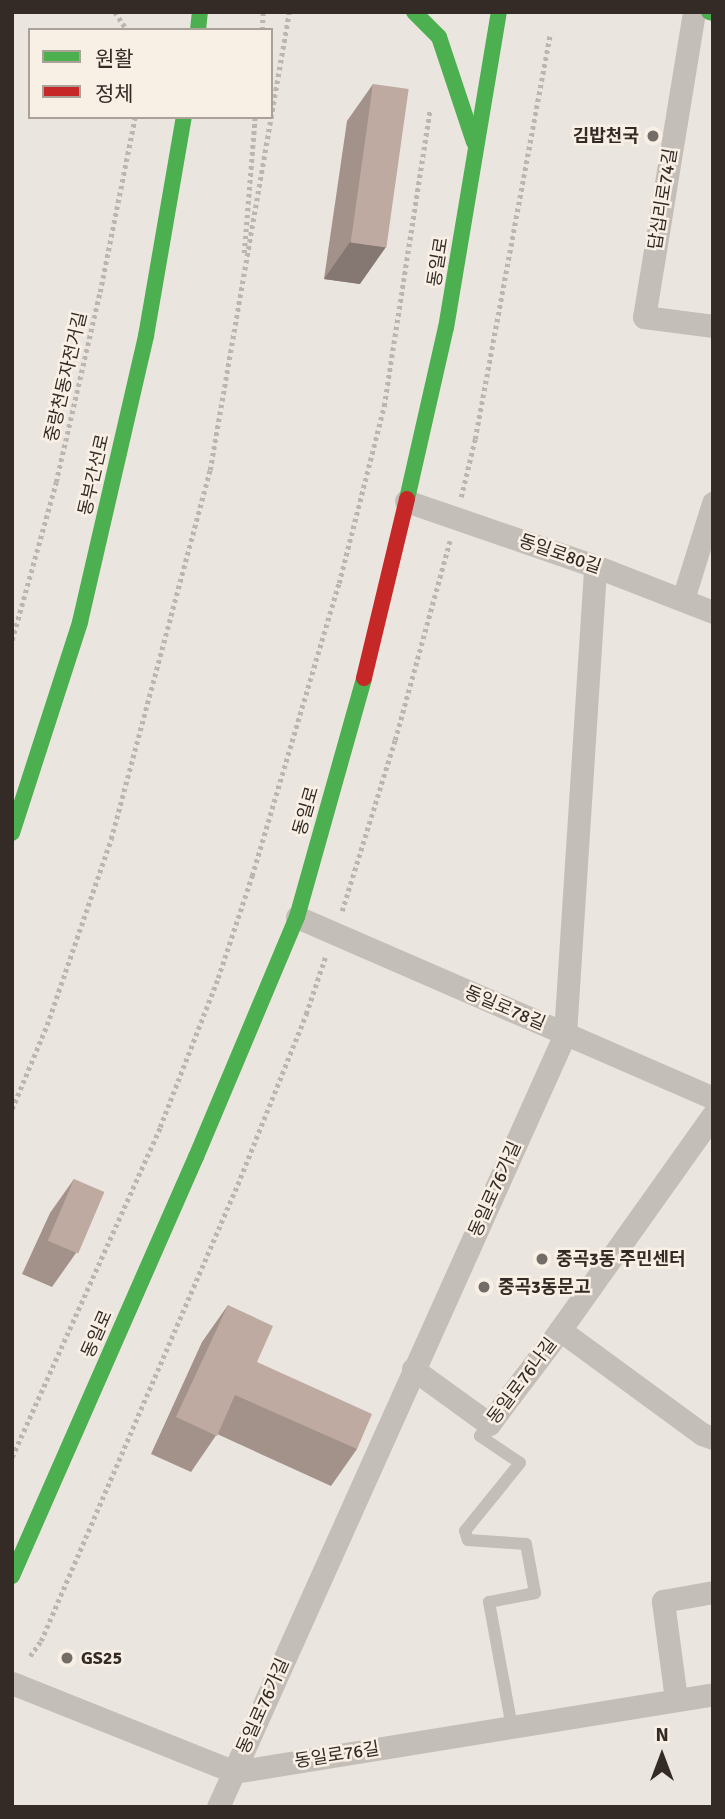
<!DOCTYPE html>
<meta charset="utf-8">
<style>
body{margin:0}
#map{position:relative;width:725px;height:1819px;overflow:hidden;background:#ebe5df;font-family:Signika,"Noto Sans KR",sans-serif}
div>[style]{position:absolute}
.path>*{height:4.5px;margin-top:-2.25px;transform-origin:0;background:repeating-linear-gradient(90deg,#bdb6b0 0 3.5px,transparent 0 7px)}
.lane>*{height:12px;margin:-6px;padding:0 6px;transform-origin:6px;border-radius:6px;background:#c4beb8}
.street>*{height:23px;margin:-11.5px;padding:0 11.5px;transform-origin:11.5px;border-radius:11.5px;background:#c4beb8}
.fast>*{height:16px;margin:-8px;padding:0 8px;transform-origin:8px;border-radius:8px;background:#4caf50}
.jam>*{height:16px;margin:-8px;padding:0 8px;transform-origin:8px;border-radius:8px;background:#c62828}
.wall>*{inset:0;background:#a3928a}
.shaded-wall>*{inset:0;background:#857771}
.building>*{inset:0;background:#beaaa1;transform-origin:0 0}
.dots>*{width:19px;height:19px;translate:-50% -50%;box-sizing:border-box;border:4px solid #f9f0e5;border-radius:50%}
span{translate:-50% -50%;white-space:nowrap;text-align:center;line-height:1.15;-webkit-text-stroke:5px #f9f0e5;paint-order:stroke}
.poi-label{font-size:18px;color:#342b27;font-weight:700}
.right{translate:-100% -50%;text-align:right}
.left{translate:0 -50%;text-align:left}
.street-label{font-size:18px;color:#342b27}
.frame{position:absolute;inset:0;border:14px solid #342b27;pointer-events:none}
.legend{position:absolute;left:28px;top:28px;width:245px;height:91px;box-sizing:border-box;background:#f9f0e5;border:2px solid #aaa199;margin:0;padding:9px 12px;list-style:none;font-size:21px;color:#342b27}
.legend li{display:flex;align-items:center;gap:14px;height:35px}
.legend b{width:35px;border:2px solid #aaa199}
.north{position:absolute;left:627px;top:1721px;width:70px;height:70px;-webkit-text-stroke:5px #f9f0e5;paint-order:stroke;rotate:0deg;font-size:19px;font-weight:700;line-height:28px;text-align:center;color:#342b27}
.north::after{content:'';display:block;margin:auto;width:24px;height:32px;background:#342b27;clip-path:polygon(50% 0,100% 100%,50% 72%,0 100%)}
</style>
<div id="map">
<div class="path">
<div style="left:115px;top:12px;width:22px;rotate:56deg"></div>
<div style="left:262px;top:30px;width:18px;rotate:-87deg"></div>
<div style="left:244px;top:253px;width:136px;rotate:-85.4deg"></div>
<div style="left:461px;top:497px;width:60px;rotate:-76.4deg"></div>
<div style="left:475px;top:439px;width:412px;rotate:-79.5deg"></div>
<div style="left:12px;top:640px;width:164px;rotate:-74.4deg"></div>
<div style="left:56px;top:482px;width:195px;rotate:-77deg"></div>
<div style="left:100px;top:292px;width:178px;rotate:-78.7deg"></div>
<div style="left:342px;top:911px;width:179px;rotate:-72.8deg"></div>
<div style="left:395px;top:740px;width:207px;rotate:-74.6deg"></div>
<div style="left:12px;top:1109px;width:91px;rotate:-67.4deg"></div>
<div style="left:47px;top:1025px;width:197px;rotate:-71deg"></div>
<div style="left:111px;top:839px;width:382px;rotate:-75deg"></div>
<div style="left:210px;top:470px;width:465px;rotate:-80.2deg"></div>
<div style="left:12px;top:1457px;width:362px;rotate:-65.8deg"></div>
<div style="left:160px;top:1127px;width:160px;rotate:-68.7deg"></div>
<div style="left:218px;top:978px;width:108px;rotate:-71.6deg"></div>
<div style="left:252px;top:876px;width:306px;rotate:-73.5deg"></div>
<div style="left:339px;top:583px;width:183px;rotate:-75.7deg"></div>
<div style="left:384px;top:406px;width:300px;rotate:-81.2deg"></div>
<div style="left:30px;top:1656px;width:19px;rotate:-54deg"></div>
<div style="left:41px;top:1641px;width:490px;rotate:-66.7deg"></div>
<div style="left:235px;top:1191px;width:191px;rotate:-68.1deg"></div>
<div style="left:306px;top:1014px;width:62px;rotate:-71.3deg"></div>
</div>
<div class="lane">
<div style="left:489px;top:1424px;width:15px;rotate:127deg"></div>
<div style="left:480px;top:1436px;width:48px;rotate:34deg"></div>
<div style="left:520px;top:1463px;width:87px;rotate:129deg"></div>
<div style="left:465px;top:1531px;width:9px;rotate:72deg"></div>
<div style="left:468px;top:1540px;width:58px;rotate:3.9deg"></div>
<div style="left:526px;top:1544px;width:50px;rotate:79.6deg"></div>
<div style="left:535px;top:1593px;width:47px;rotate:168.9deg"></div>
<div style="left:489px;top:1602px;width:127px;rotate:79.6deg"></div>
</div>
<div class="street">
<div style="left:694px;top:12px;width:309px;rotate:99.3deg"></div>
<div style="left:644px;top:317px;width:70px;rotate:7.4deg"></div>
<div style="left:406px;top:501px;width:200px;rotate:19deg"></div>
<div style="left:595px;top:566px;width:127px;rotate:21.3deg"></div>
<div style="left:683px;top:599px;width:101px;rotate:-72.6deg"></div>
<div style="left:297px;top:917px;width:454px;rotate:23.5deg"></div>
<div style="left:560px;top:1330px;width:176px;rotate:36.2deg"></div>
<div style="left:702px;top:1434px;width:12px;rotate:20deg"></div>
<div style="left:413px;top:1369px;width:94px;rotate:35.9deg"></div>
<div style="left:489px;top:1424px;width:118px;rotate:-52.9deg"></div>
<div style="left:560px;top:1330px;width:264px;rotate:-54.6deg"></div>
<div style="left:12px;top:1683px;width:239px;rotate:21.8deg"></div>
<div style="left:234px;top:1772px;width:485px;rotate:-9.2deg"></div>
<div style="left:676px;top:1699px;width:99px;rotate:-97.6deg"></div>
<div style="left:663px;top:1601px;width:51px;rotate:-10.2deg"></div>
<div style="left:218px;top:1807px;width:847px;rotate:-65.82deg"></div>
<div style="left:565px;top:1034px;width:469px;rotate:-86.3deg"></div>
</div>
<div class="fast">
<div style="left:414px;top:12px;width:35px;rotate:45deg"></div>
<div style="left:439px;top:37px;width:111px;rotate:71.6deg"></div>
<div style="left:709px;top:12px;width:4px;rotate:14deg"></div>
<div style="left:198px;top:30px;width:18px;rotate:-84deg"></div>
<div style="left:407px;top:499px;width:175px;rotate:-77.2deg"></div>
<div style="left:446px;top:328px;width:320px;rotate:-80.5deg"></div>
<div style="left:12px;top:833px;width:222px;rotate:-72.1deg"></div>
<div style="left:80px;top:622px;width:294px;rotate:-77deg"></div>
<div style="left:146px;top:336px;width:222px;rotate:-80.2deg"></div>
<div style="left:12px;top:1576px;width:458px;rotate:-66.3deg"></div>
<div style="left:196px;top:1157px;width:260px;rotate:-67.2deg"></div>
<div style="left:297px;top:917px;width:248px;rotate:-74.3deg"></div>
</div>
<div class="jam">
<div style="left:364px;top:678px;width:184px;rotate:-76.5deg"></div>
</div>
<div class="wall">
<div style="clip-path:polygon(373px 84px,360px 284px,324px 279px,347px 121px)"></div>
<div style="clip-path:polygon(74px 1179px,76px 1253px,52px 1287px,22px 1274px,50px 1213px)"></div>
<div style="clip-path:polygon(228px 1305px,257px 1362px,357px 1449px,331px 1486px,217px 1434px,191px 1472px,151px 1454px,202px 1342px)"></div>
</div>
<div class="shaded-wall">
<div style="clip-path:polygon(350px 242px,386px 247px,360px 284px,324px 279px)"></div>
</div>
<div class="building">
<div style="left:373px;top:84px;width:36px;height:160px;rotate:8deg"></div>
<div style="left:74px;top:1179px;width:33px;height:67px;rotate:23deg"></div>
<div style="clip-path:polygon(228px 1305px,273px 1326px,257px 1362px,372px 1414px,357px 1449px,235px 1395px,217px 1436px,176px 1417px)"></div>
</div>
<div class="dots">
<div style="left:653px;top:136px;background:#746c67"></div>
<div style="left:542px;top:1259px;background:#746c67"></div>
<div style="left:484px;top:1287px;background:#746c67"></div>
<div style="left:67px;top:1658px;background:#746c67"></div>
</div>
<div class="poi-label">
<span class="right" style="left:639px;top:136px">김밥천국</span>
<span class="left" style="left:556px;top:1259px">중곡3동 주민센터</span>
<span class="left" style="left:498px;top:1287px">중곡3동문고</span>
<span class="left" style="left:81px;top:1658px">GS25</span>
</div>
<div class="street-label">
<span style="left:663px;top:199px;rotate:-81deg">답십리로74길</span>
<span style="left:438px;top:262px;rotate:-81deg">동일로</span>
<span style="left:66px;top:377px;rotate:-77deg">중랑천동자전거길</span>
<span style="left:94px;top:475px;rotate:-77deg">동부간선로</span>
<span style="left:560px;top:554px;rotate:19deg">동일로80길</span>
<span style="left:306px;top:811px;rotate:-74deg">동일로</span>
<span style="left:505px;top:1008px;rotate:23deg">동일로78길</span>
<span style="left:495px;top:1189px;rotate:-66deg">동일로76가길</span>
<span style="left:97px;top:1334px;rotate:-66deg">동일로</span>
<span style="left:522px;top:1381px;rotate:-53deg">동일로76나길</span>
<span style="left:263px;top:1706px;rotate:-66deg">동일로76가길</span>
<span style="left:337px;top:1755px;rotate:-9deg">동일로76길</span>
</div>
<div class="frame"></div>
<ul class="legend">
<li><b style="height:9px;background:#4caf50"></b>원활</li>
<li><b style="height:9px;background:#c62828"></b>정체</li>
</ul>
<div class="north">N</div>
</div>
